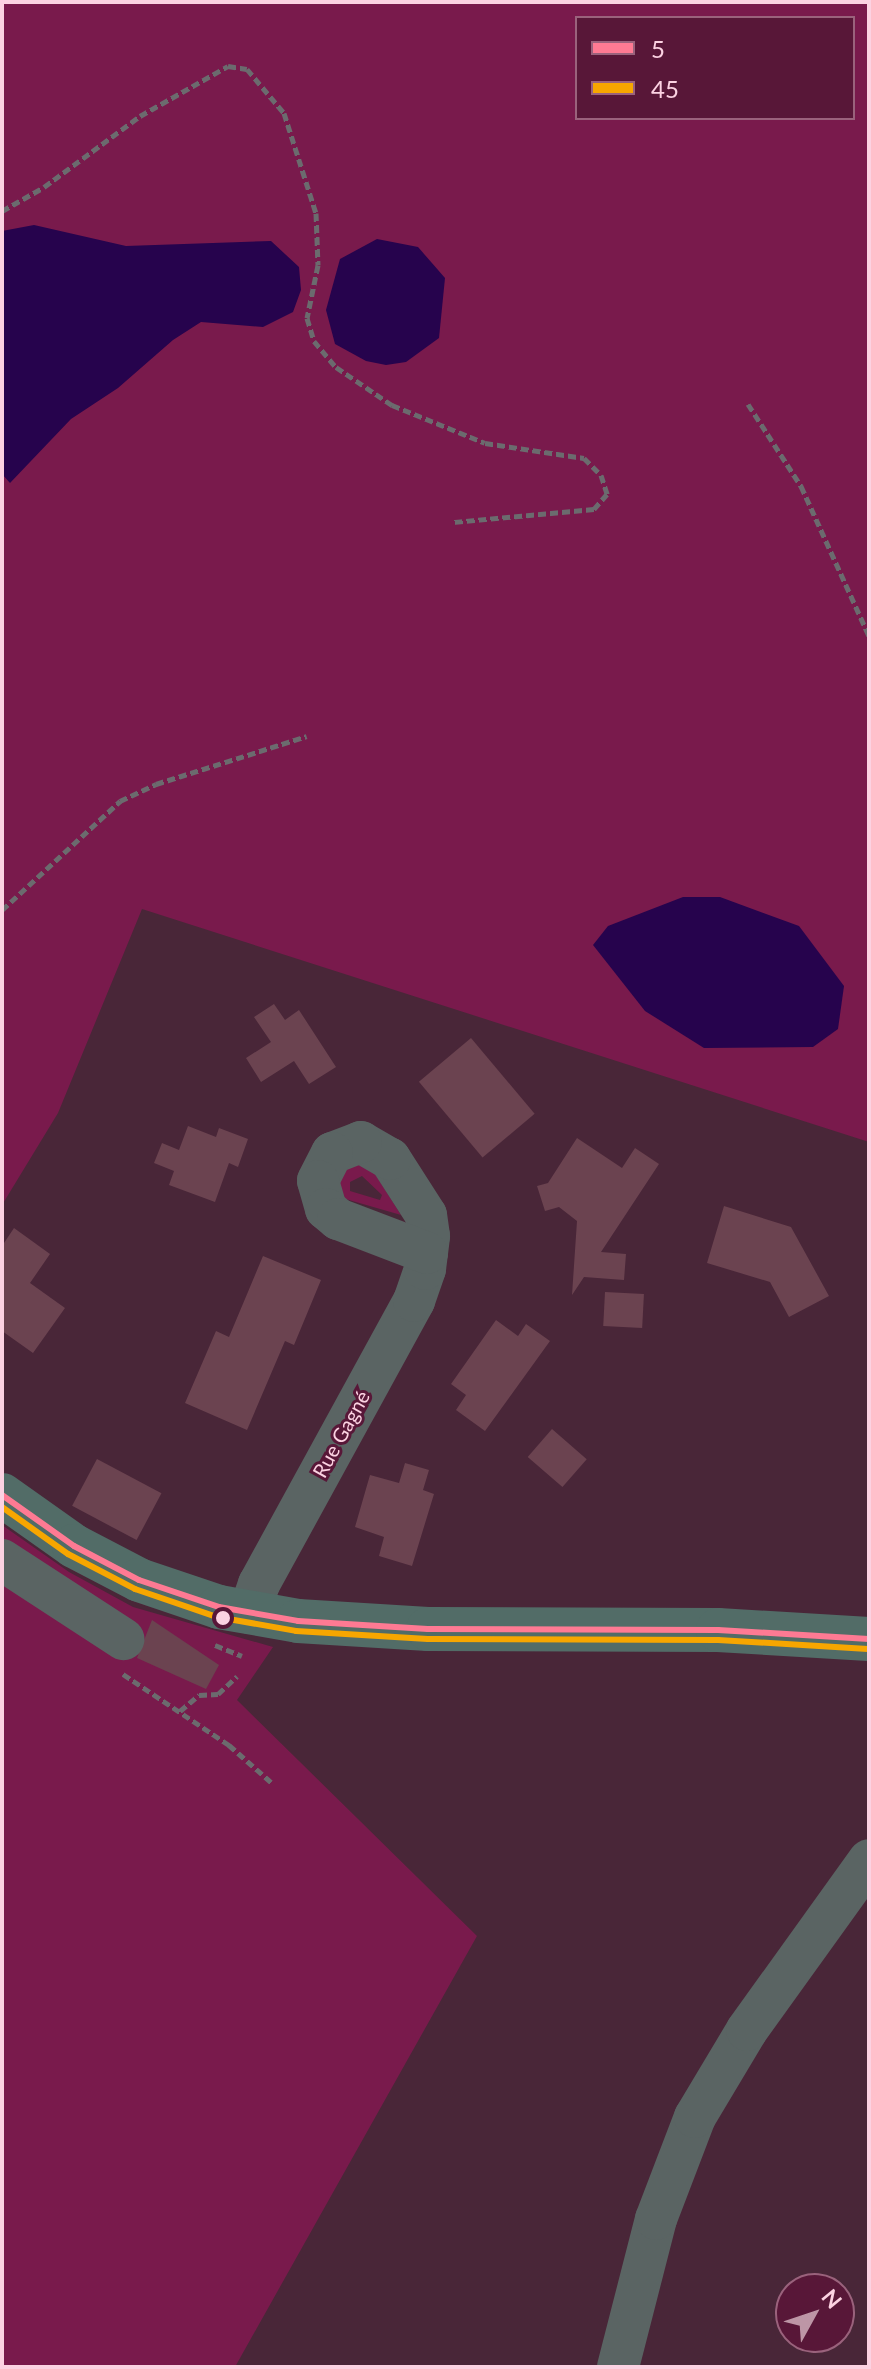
<!DOCTYPE html>
<meta charset="utf-8">
<style>
body{margin:0}
#map{position:relative;width:871px;height:2369px;overflow:hidden;background:#492638;font-family:Lato,sans-serif}
div>[style]{position:absolute}
.green>*{inset:0;background:#791a4c}
.water>*{inset:0;background:#26034d}
.building>*{inset:0;background:#6b4350;transform-origin:0 0}
.path>*{height:5px;margin-top:-2.5px;transform-origin:0;background:repeating-linear-gradient(90deg,#6b6b6e 0 8px,transparent 0 12px)}
.minor>*{height:42px;margin:-21px;padding:0 21px;transform-origin:21px;border-radius:21px;background:#5a6463}
.major>*{height:44px;margin:-22px;padding:0 22px;transform-origin:22px;border-radius:22px;background:#526c67}
.bus-1>*{height:6px;margin:-3px;padding:0 3px;transform-origin:3px;border-radius:3px;background:#fe7a93}
.bus-2>*{height:6px;margin:-3px;padding:0 3px;transform-origin:3px;border-radius:3px;background:#f7a600}
.dots>*{width:22px;height:22px;translate:-50% -50%;box-sizing:border-box;border:4px solid #581738;border-radius:50%}
span{translate:-50% -50%;white-space:nowrap;text-align:center;line-height:1.15;-webkit-text-stroke:6px #581738;paint-order:stroke}
.street-label{font-size:20px;color:#fcd2e2}
.frame{position:absolute;inset:0;border:4px solid #fcd2e2;pointer-events:none}
.legend{position:absolute;left:575px;top:16px;width:280px;height:104px;box-sizing:border-box;background:#581738;border:2px solid #9a627c;margin:0;padding:10px 14px;list-style:none;font-size:24px;color:#fcd2e2}
.legend li{display:flex;align-items:center;gap:16px;height:40px}
.legend b{width:40px;border:2px solid #9a627c}
.north{position:absolute;left:775px;top:2273px;width:80px;height:80px;box-sizing:border-box;background:#581738;border:2px solid #9a627c;border-radius:50%;rotate:50deg;font-size:22px;font-weight:700;line-height:32px;text-align:center;color:#fcd2e2}
.north::after{content:'';display:block;margin:auto;width:28px;height:36px;background:#bd96a6;clip-path:polygon(50% 0,100% 100%,50% 72%,0 100%)}
</style>
<div id="map">
<div class="green">
<div style="clip-path:polygon(evenodd,2px 2px,869px 2px,869px 1142px,142px 909px,58px 1113px,2px 1205px,2px 2px,577px 18px,853px 18px,853px 118px,577px 118px,577px 18px)"></div>
<div style="clip-path:polygon(evenodd,356px 1162px,372px 1169px,401px 1215px,342px 1198px,338px 1174px,356px 1162px,362px 1176px,382px 1195px,380px 1200px,350px 1191px,350px 1182px,362px 1176px)"></div>
<div style="clip-path:polygon(2px 1525px,69px 1572px,133px 1607px,273px 1647px,237px 1700px,477px 1936px,235px 2367px,2px 2367px)"></div>
</div>
<div class="water">
<div style="clip-path:polygon(34px 225px,126px 246px,271px 241px,299px 267px,301px 290px,293px 312px,263px 327px,201px 322px,173px 340px,118px 388px,71px 419px,10px 483px,2px 474px,2px 231px)"></div>
<div style="clip-path:polygon(377px 239px,418px 247px,445px 278px,439px 338px,406px 362px,386px 365px,366px 361px,335px 344px,326px 310px,340px 259px)"></div>
<div style="clip-path:polygon(683px 897px,720px 897px,799px 926px,844px 986px,838px 1029px,813px 1047px,704px 1048px,645px 1011px,593px 945px,608px 926px)"></div>
</div>
<div class="building">
<div style="clip-path:polygon(274px 1004px,285px 1020px,299px 1010px,336px 1067px,309px 1084px,294px 1061px,261px 1082px,246px 1058px,271px 1042px,254px 1017px)"></div>
<div style="left:471px;top:1038px;width:99px;height:68px;rotate:50deg"></div>
<div style="clip-path:polygon(188px 1126px,216px 1137px,219px 1128px,248px 1139px,238px 1167px,229px 1163px,215px 1202px,169px 1185px,174px 1171px,154px 1163px,162px 1143px,179px 1150px)"></div>
<div style="clip-path:polygon(577px 1138px,622px 1168px,635px 1148px,659px 1164px,601px 1252px,626px 1254px,624px 1280px,584px 1277px,572px 1295px,577px 1221px,559px 1207px,545px 1211px,537px 1186px,548px 1183px)"></div>
<div style="clip-path:polygon(724px 1206px,791px 1227px,829px 1296px,789px 1317px,770px 1282px,707px 1263px)"></div>
<div style="clip-path:polygon(14px 1228px,50px 1254px,30px 1283px,65px 1308px,33px 1353px,2px 1331px,2px 1246px)"></div>
<div style="clip-path:polygon(263px 1256px,321px 1280px,294px 1345px,285px 1341px,247px 1430px,185px 1403px,216px 1331px,229px 1337px)"></div>
<div style="left:605px;top:1292px;width:39px;height:34px;rotate:3deg"></div>
<div style="clip-path:polygon(496px 1320px,518px 1336px,526px 1324px,550px 1341px,485px 1431px,456px 1410px,466px 1395px,451px 1384px)"></div>
<div style="left:552px;top:1429px;width:46px;height:37px;rotate:41deg"></div>
<div style="left:97px;top:1459px;width:73px;height:53px;rotate:28deg"></div>
<div style="clip-path:polygon(405px 1463px,429px 1470px,423px 1490px,434px 1494px,412px 1566px,379px 1556px,384px 1537px,355px 1527px,370px 1475px,399px 1483px)"></div>
<div style="clip-path:polygon(152px 1620px,219px 1665px,206px 1689px,137px 1658px)"></div>
</div>
<div class="path">
<div style="left:2px;top:211px;width:48px;rotate:-29.7deg"></div>
<div style="left:44px;top:187px;width:119px;rotate:-36.5deg"></div>
<div style="left:140px;top:116px;width:101px;rotate:-29.6deg"></div>
<div style="left:228px;top:66px;width:19px;rotate:9deg"></div>
<div style="left:247px;top:69px;width:57px;rotate:49.9deg"></div>
<div style="left:284px;top:113px;width:105px;rotate:72.3deg"></div>
<div style="left:316px;top:213px;width:52px;rotate:87.8deg"></div>
<div style="left:318px;top:265px;width:54px;rotate:101.7deg"></div>
<div style="left:307px;top:318px;width:24px;rotate:73deg"></div>
<div style="left:314px;top:341px;width:34px;rotate:50deg"></div>
<div style="left:336px;top:367px;width:68px;rotate:34.2deg"></div>
<div style="left:392px;top:405px;width:100px;rotate:22.2deg"></div>
<div style="left:485px;top:443px;width:100px;rotate:8.6deg"></div>
<div style="left:584px;top:458px;width:24px;rotate:45deg"></div>
<div style="left:601px;top:475px;width:20px;rotate:72deg"></div>
<div style="left:607px;top:494px;width:20px;rotate:131deg"></div>
<div style="left:594px;top:509px;width:142px;rotate:174.7deg"></div>
<div style="left:748px;top:404px;width:98px;rotate:57.1deg"></div>
<div style="left:801px;top:486px;width:165px;rotate:65.6deg"></div>
<div style="left:2px;top:910px;width:161px;rotate:-42.7deg"></div>
<div style="left:120px;top:801px;width:40px;rotate:-25deg"></div>
<div style="left:156px;top:784px;width:158px;rotate:-17.6deg"></div>
<div style="left:215px;top:1645px;width:29px;rotate:22deg"></div>
<div style="left:123px;top:1674px;width:128px;rotate:33.8deg"></div>
<div style="left:229px;top:1745px;width:56px;rotate:41.4deg"></div>
<div style="left:180px;top:1711px;width:25px;rotate:-40deg"></div>
<div style="left:199px;top:1695px;width:19px;rotate:-3deg"></div>
<div style="left:218px;top:1694px;width:26px;rotate:-43deg"></div>
</div>
<div class="minor">
<div style="left:2px;top:1560px;width:145px;rotate:33.1deg"></div>
<div style="left:249px;top:1613px;width:31px;rotate:-71deg"></div>
<div style="left:259px;top:1584px;width:323px;rotate:-61.3deg"></div>
<div style="left:414px;top:1301px;width:34px;rotate:-71deg"></div>
<div style="left:425px;top:1269px;width:16px;rotate:-83deg"></div>
<div style="left:427px;top:1253px;width:17px;rotate:-83deg"></div>
<div style="left:429px;top:1236px;width:21px;rotate:-98deg"></div>
<div style="left:426px;top:1215px;width:67px;rotate:-122.7deg"></div>
<div style="left:390px;top:1159px;width:34px;rotate:-150deg"></div>
<div style="left:361px;top:1142px;width:31px;rotate:159deg"></div>
<div style="left:332px;top:1153px;width:31px;rotate:117deg"></div>
<div style="left:318px;top:1181px;width:29px;rotate:74deg"></div>
<div style="left:326px;top:1209px;width:16px;rotate:40deg"></div>
<div style="left:338px;top:1219px;width:95px;rotate:20.9deg"></div>
<div style="left:618px;top:2367px;width:153px;rotate:-75.6deg"></div>
<div style="left:656px;top:2219px;width:109px;rotate:-69.1deg"></div>
<div style="left:695px;top:2117px;width:101px;rotate:-59.1deg"></div>
<div style="left:747px;top:2030px;width:209px;rotate:-54.3deg"></div>
</div>
<div class="major">
<div style="left:2px;top:1495px;width:88px;rotate:35.3deg"></div>
<div style="left:74px;top:1546px;width:73px;rotate:27.6deg"></div>
<div style="left:139px;top:1580px;width:84px;rotate:18.6deg"></div>
<div style="left:219px;top:1607px;width:80px;rotate:10deg"></div>
<div style="left:298px;top:1621px;width:130px;rotate:3.5deg"></div>
<div style="left:428px;top:1629px;width:290px;rotate:0.2deg"></div>
<div style="left:718px;top:1630px;width:151px;rotate:3.4deg"></div>
</div>
<div class="bus-1">
<div style="left:2px;top:1495px;width:88px;rotate:35.3deg"></div>
<div style="left:74px;top:1546px;width:73px;rotate:27.6deg"></div>
<div style="left:139px;top:1580px;width:84px;rotate:18.6deg"></div>
<div style="left:219px;top:1607px;width:80px;rotate:10deg"></div>
<div style="left:298px;top:1621px;width:130px;rotate:3.5deg"></div>
<div style="left:428px;top:1629px;width:290px;rotate:0.2deg"></div>
<div style="left:718px;top:1630px;width:151px;rotate:3.4deg"></div>
</div>
<div class="bus-2">
<div style="left:2px;top:1507px;width:81px;rotate:35.5deg"></div>
<div style="left:68px;top:1554px;width:76px;rotate:27.6deg"></div>
<div style="left:135px;top:1589px;width:87px;rotate:18.9deg"></div>
<div style="left:217px;top:1617px;width:80px;rotate:10deg"></div>
<div style="left:296px;top:1631px;width:132px;rotate:3.5deg"></div>
<div style="left:428px;top:1639px;width:290px;rotate:0.2deg"></div>
<div style="left:718px;top:1640px;width:150px;rotate:3.4deg"></div>
</div>
<div class="dots">
<div style="left:223px;top:1618px;background:#fcd2e2"></div>
</div>
<div class="street-label">
<span style="left:341px;top:1434px;rotate:-61deg">Rue Gagné</span>
</div>
<div class="frame"></div>
<ul class="legend">
<li><b style="height:10px;background:#fe7a93"></b>5</li>
<li><b style="height:10px;background:#f7a600"></b>45</li>
</ul>
<div class="north">N</div>
</div>
